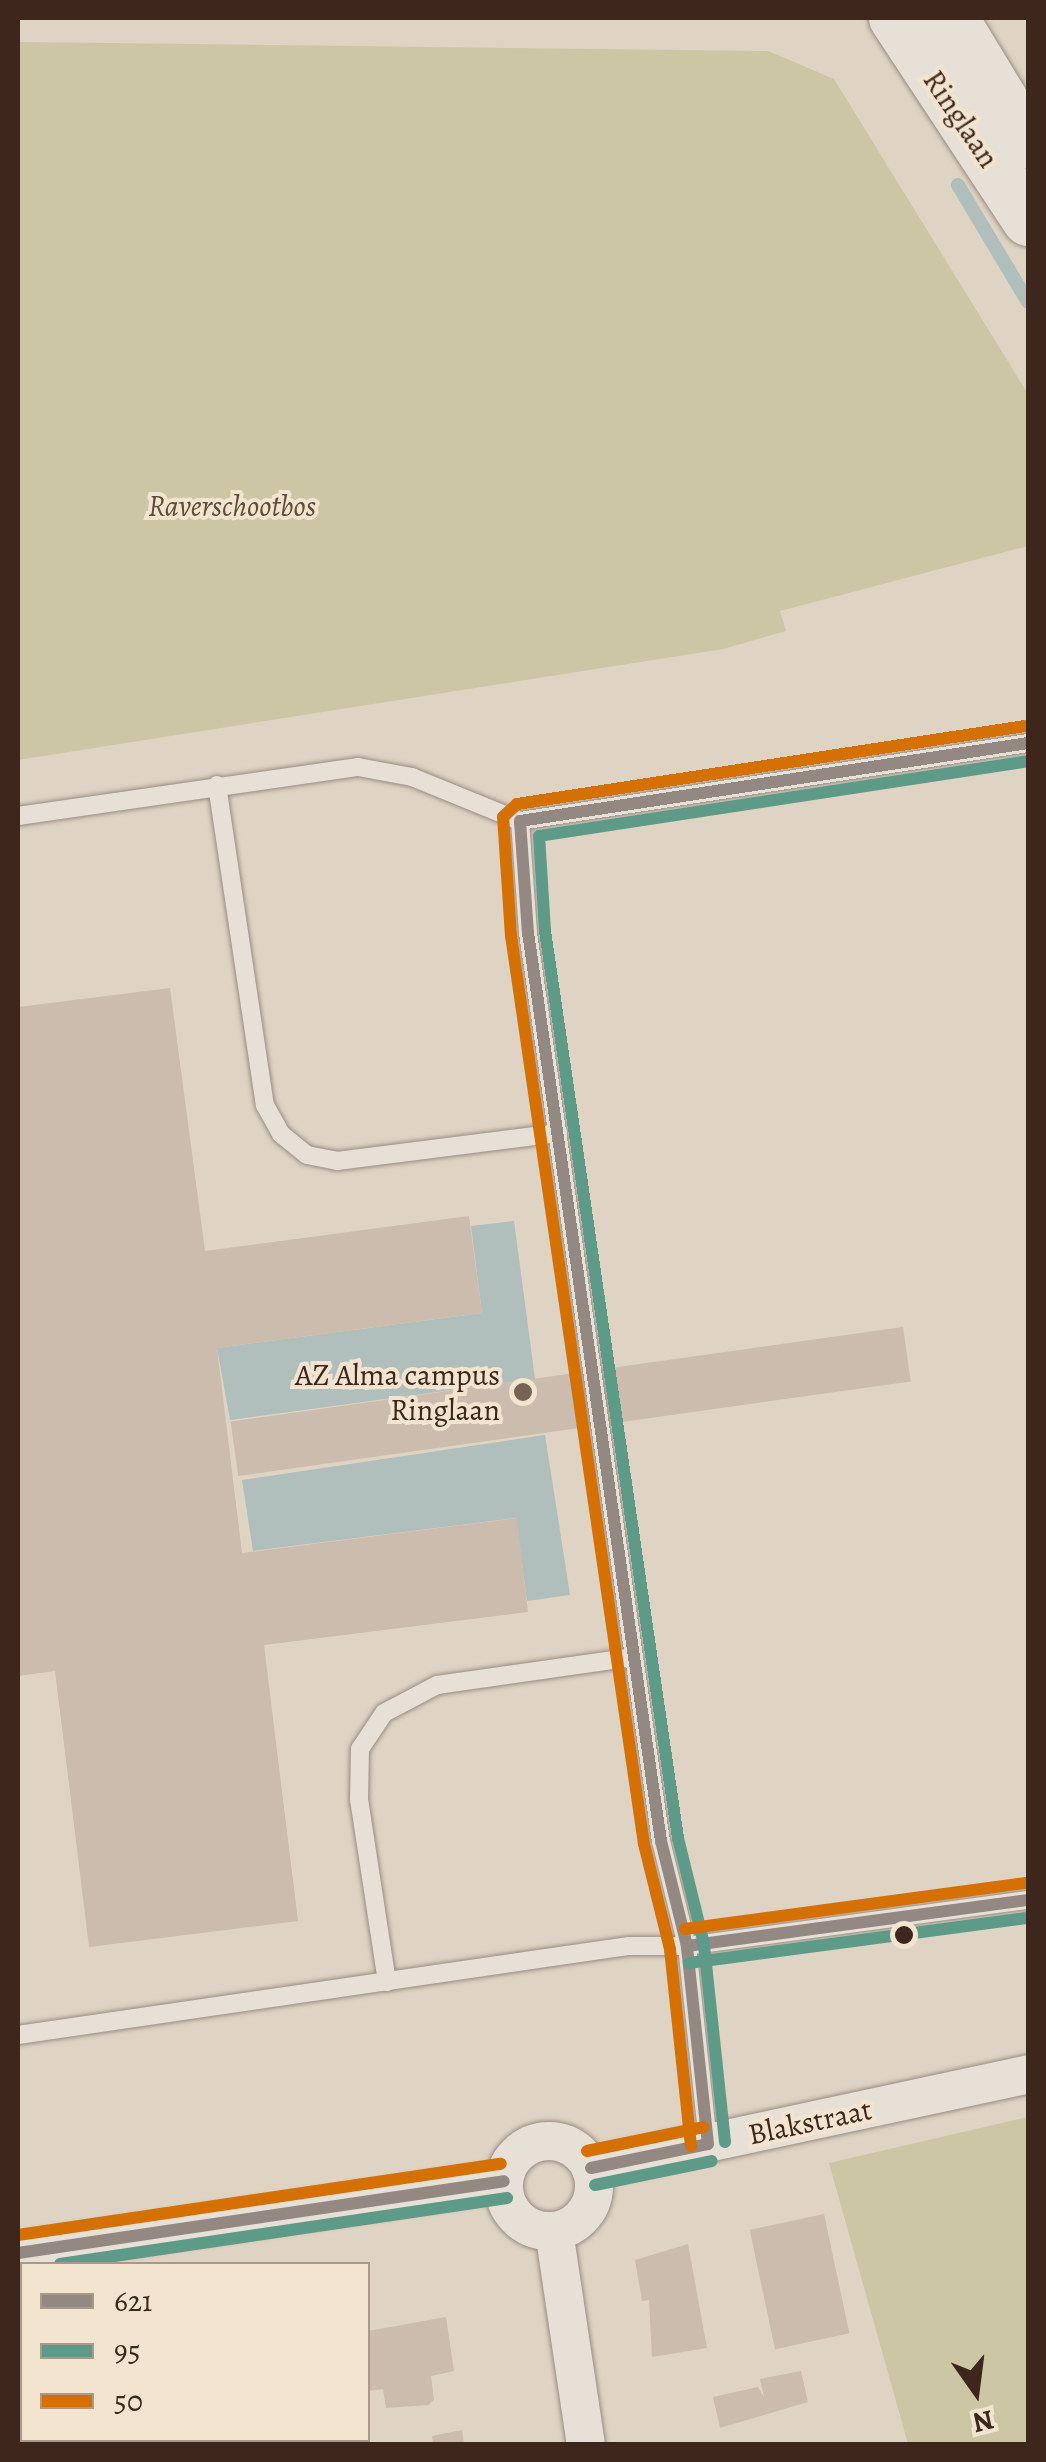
<!DOCTYPE html>
<style>
body{margin:0}
#map{position:relative;width:1046px;height:2462px;overflow:hidden;background:#dfd3c3;font-family:Alegreya,serif}
div>[style]{position:absolute}
.green>*{inset:0;background:#ccc6a4}
.water>*{inset:0;background:#b0bfbb}
.stream>*{height:14px;margin:-7px;padding:0 7px;transform-origin:7px;border-radius:7px;background:#b0bfbb}
.building>*{inset:0;background:#ccbcae;transform-origin:0 0}
.roads{filter:drop-shadow(0 0 2px #978d83) drop-shadow(0 0 2px #978d83)}
.service>*{height:18px;margin:-9px;padding:0 9px;transform-origin:9px;border-radius:9px;background:#e7e0d7}
.minor>*{height:38px;margin:-19px;padding:0 19px;transform-origin:19px;border-radius:19px;background:#e7e0d7}
.minor>.ring{margin:-19px;padding:0;box-sizing:content-box;background:none;border:38px solid #e7e0d7;border-radius:50%}
.secondary>*{height:52px;margin:-26px;padding:0 26px;transform-origin:26px;border-radius:26px;background:#e7e0d7}
.bus-1>*{height:12px;margin:-6px;padding:0 6px;transform-origin:6px;border-radius:6px;background:#948882}
.bus-2>*{height:12px;margin:-6px;padding:0 6px;transform-origin:6px;border-radius:6px;background:#5e9a88}
.bus-3>*{height:12px;margin:-6px;padding:0 6px;transform-origin:6px;border-radius:6px;background:#d47004}
.dots>*{width:28px;height:28px;translate:-50% -50%;box-sizing:border-box;border:5px solid #f3e4d0;border-radius:50%}
span{translate:-50% -50%;white-space:nowrap;text-align:center;line-height:1.15;-webkit-text-stroke:8px #f3e4d0;paint-order:stroke}
.street-label{font-size:30px;color:#3d261b}
.park-label{font-size:30px;color:#5d4c37;font-style:italic}
.poi-label{font-size:30px;color:#3d261b}
.right{translate:-100% -50%;text-align:right}
.frame{position:absolute;inset:0;border:20px solid #3d261b;pointer-events:none}
.legend{position:absolute;left:20px;top:2262px;width:350px;height:180px;box-sizing:border-box;background:#f3e4d0;border:2px solid #aa9888;margin:0;padding:12px 18px;list-style:none;font-size:30px;color:#3d261b}
.legend li{display:flex;align-items:center;gap:20px;height:50px}
.legend b{width:50px;border:2px solid #aa9888}
.north{position:absolute;left:926px;top:2342px;width:100px;height:100px;-webkit-text-stroke:8px #f3e4d0;paint-order:stroke;rotate:166deg;font-size:28px;font-weight:700;line-height:40px;text-align:center;color:#3d261b}
.north::after{content:'';display:block;margin:auto;width:35px;height:45px;background:#3d261b;clip-path:polygon(50% 0,100% 100%,50% 72%,0 100%)}
</style>
<div id="map">
<div class="green">
<div style="clip-path:polygon(18px 42px,768px 51px,834px 79px,1028px 394px,1028px 546px,780px 611px,786px 631px,723px 649px,18px 760px)"></div>
<div style="clip-path:polygon(1028px 2117px,1028px 2444px,908px 2444px,829px 2163px)"></div>
</div>
<div class="water">
<div style="clip-path:polygon(514px 1221px,535px 1379px,230px 1420px,217px 1348px,482px 1313px,471px 1226px)"></div>
<div style="clip-path:polygon(545px 1435px,570px 1595px,527px 1601px,516px 1518px,253px 1551px,242px 1480px)"></div>
</div>
<div class="stream">
<div style="left:958px;top:185px;width:136px;rotate:59.1deg"></div>
</div>
<div class="building">
<div style="clip-path:polygon(170px 988px,205px 1251px,469px 1216px,482px 1313px,217px 1348px,242px 1553px,517px 1518px,528px 1612px,264px 1645px,298px 1921px,89px 1947px,55px 1671px,18px 1676px,18px 1007px)"></div>
<div style="left:903px;top:1327px;width:55px;height:679px;rotate:82deg"></div>
<div style="left:824px;top:2214px;width:122px;height:76px;rotate:78deg"></div>
<div style="clip-path:polygon(688px 2244px,707px 2348px,652px 2357px,649px 2300px,642px 2301px,635px 2260px)"></div>
<div style="clip-path:polygon(446px 2317px,454px 2371px,431px 2376px,434px 2400px,428px 2405px,386px 2408px,383px 2389px,368px 2391px,368px 2331px)"></div>
<div style="clip-path:polygon(801px 2371px,808px 2402px,720px 2428px,713px 2397px,758px 2387px,764px 2397px,760px 2379px)"></div>
<div style="clip-path:polygon(462px 2430px,464px 2444px,433px 2444px,432px 2436px)"></div>
</div>
<div class="roads">
<div class="service">
<div style="left:217px;top:785px;width:324px;rotate:81.5deg"></div>
<div style="left:265px;top:1105px;width:33px;rotate:61deg"></div>
<div style="left:281px;top:1134px;width:33px;rotate:39deg"></div>
<div style="left:307px;top:1155px;width:31px;rotate:11deg"></div>
<div style="left:337px;top:1161px;width:223px;rotate:-7.2deg"></div>
<div style="left:18px;top:816px;width:344px;rotate:-8.2deg"></div>
<div style="left:358px;top:767px;width:55px;rotate:10.5deg"></div>
<div style="left:412px;top:777px;width:117px;rotate:22.2deg"></div>
<div style="left:520px;top:821px;width:514px;rotate:-8.73deg"></div>
<div style="left:520px;top:821px;width:112px;rotate:85.9deg"></div>
<div style="left:528px;top:933px;width:918px;rotate:81.67deg"></div>
<div style="left:661px;top:1841px;width:108px;rotate:76.1deg"></div>
<div style="left:687px;top:1946px;width:199px;rotate:83.9deg"></div>
<div style="left:387px;top:1982px;width:184px;rotate:-98.7deg"></div>
<div style="left:359px;top:1800px;width:51px;rotate:-88.9deg"></div>
<div style="left:360px;top:1749px;width:43px;rotate:-56.3deg"></div>
<div style="left:384px;top:1713px;width:60px;rotate:-27.8deg"></div>
<div style="left:437px;top:1685px;width:198px;rotate:-8.1deg"></div>
<div style="left:18px;top:2035px;width:616px;rotate:-8.3deg"></div>
<div style="left:628px;top:1946px;width:59px"></div>
<div style="left:687px;top:1946px;width:344px;rotate:-7.7deg"></div>
</div>
<div class="minor">
<div class="ring" style="left:504px;top:2141px;width:52px;height:52px"></div>
<div style="left:591px;top:2168px;width:447px;rotate:-12.1deg"></div>
<div style="left:554px;top:2231px;width:215px;rotate:81.5deg"></div>
<div style="left:18px;top:2253px;width:491px;rotate:-8.4deg"></div>
</div>
<div class="secondary">
<div style="left:895px;top:18px;width:242px;rotate:56.6deg"></div>
<div style="left:952px;top:18px;width:146px;rotate:58.7deg"></div>
</div>
</div>
<div class="bus-1">
<div style="left:687px;top:1946px;width:344px;rotate:-7.7deg"></div>
<div style="left:708px;top:2144px;width:199px;rotate:-96.1deg"></div>
<div style="left:687px;top:1946px;width:108px;rotate:-103.9deg"></div>
<div style="left:661px;top:1841px;width:918px;rotate:-98.33deg"></div>
<div style="left:528px;top:933px;width:112px;rotate:-94.1deg"></div>
<div style="left:520px;top:821px;width:514px;rotate:-8.73deg"></div>
<div style="left:591px;top:2168px;width:119px;rotate:-11.6deg"></div>
<div style="left:18px;top:2253px;width:491px;rotate:-8.4deg"></div>
</div>
<div class="bus-2">
<div style="left:689px;top:1963px;width:342px;rotate:-7.6deg"></div>
<div style="left:725px;top:2142px;width:199px;rotate:-96.1deg"></div>
<div style="left:704px;top:1944px;width:109px;rotate:-103.8deg"></div>
<div style="left:678px;top:1838px;width:917px;rotate:-98.34deg"></div>
<div style="left:545px;top:931px;width:95px;rotate:-93.6deg"></div>
<div style="left:539px;top:836px;width:495px;rotate:-8.7deg"></div>
<div style="left:595px;top:2185px;width:119px;rotate:-11.6deg"></div>
<div style="left:60px;top:2264px;width:452px;rotate:-8.4deg"></div>
</div>
<div class="bus-3">
<div style="left:685px;top:1929px;width:344px;rotate:-7.7deg"></div>
<div style="left:691px;top:2146px;width:198px;rotate:-96.1deg"></div>
<div style="left:670px;top:1949px;width:108px;rotate:-103.9deg"></div>
<div style="left:644px;top:1844px;width:918px;rotate:-98.33deg"></div>
<div style="left:511px;top:936px;width:119px;rotate:-93.8deg"></div>
<div style="left:503px;top:817px;width:19px;rotate:-43deg"></div>
<div style="left:517px;top:804px;width:514px;rotate:-8.73deg"></div>
<div style="left:587px;top:2151px;width:119px;rotate:-11.6deg"></div>
<div style="left:18px;top:2235px;width:488px;rotate:-8.4deg"></div>
</div>
<div class="dots">
<div style="left:523px;top:1392px;background:#766356"></div>
<div style="left:904px;top:1935px;background:#3d261b"></div>
</div>
<div class="street-label">
<span style="left:961px;top:119px;rotate:56deg">Ringlaan</span>
<span style="left:810px;top:2122px;rotate:-12deg">Blakstraat</span>
</div>
<div class="park-label">
<span style="left:232px;top:506px">Raverschootbos</span>
</div>
<div class="poi-label">
<span class="right" style="left:500px;top:1392px">AZ Alma campus<br>Ringlaan</span>
</div>
<div class="frame"></div>
<ul class="legend">
<li><b style="height:12px;background:#948882"></b>621</li>
<li><b style="height:12px;background:#5e9a88"></b>95</li>
<li><b style="height:12px;background:#d47004"></b>50</li>
</ul>
<div class="north">N</div>
</div>
